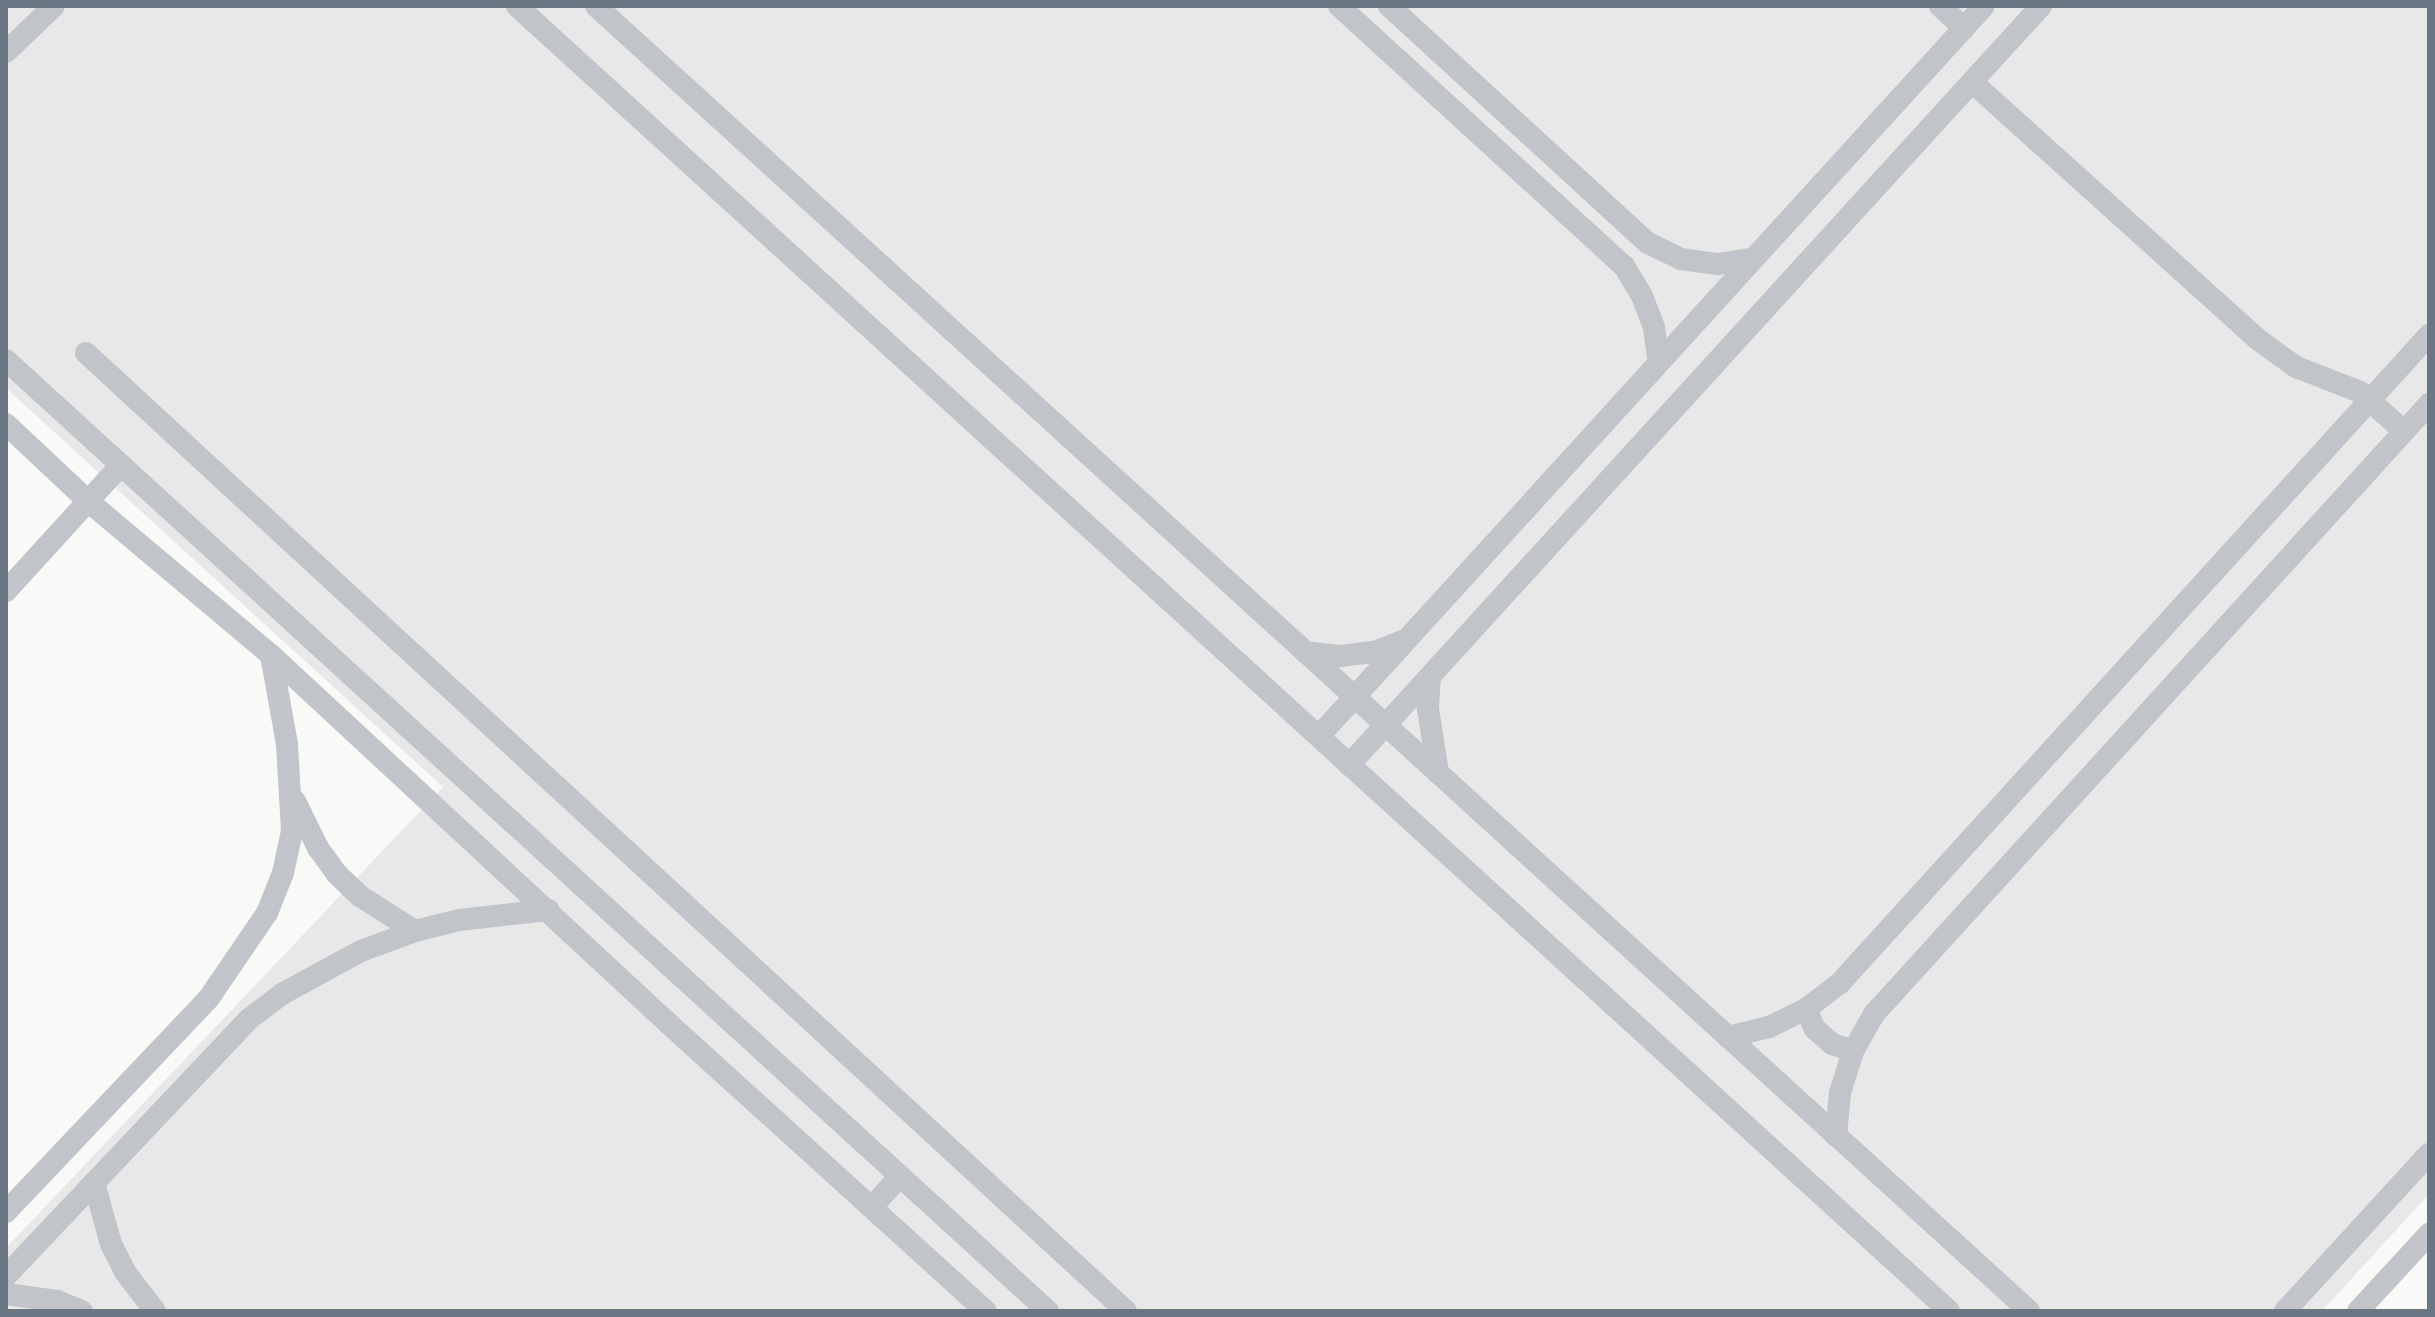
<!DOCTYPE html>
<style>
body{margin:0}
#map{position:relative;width:2435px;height:1317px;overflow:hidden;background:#f9f9f7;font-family:Cabin,sans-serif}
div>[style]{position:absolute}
.built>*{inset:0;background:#e7e8e7}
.minor>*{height:22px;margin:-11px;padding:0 11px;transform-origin:11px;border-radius:11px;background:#c1c4c8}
span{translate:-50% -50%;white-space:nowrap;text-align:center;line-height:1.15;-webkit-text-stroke:8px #fff;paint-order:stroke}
.frame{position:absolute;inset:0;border:8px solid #6b7685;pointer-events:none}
</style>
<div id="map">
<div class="built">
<div style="clip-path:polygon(6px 6px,2429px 6px,2429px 1194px,2322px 1311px,6px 1311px,6px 1248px,443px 787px,6px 388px)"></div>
</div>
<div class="minor">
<div style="left:517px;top:6px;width:1937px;rotate:42.34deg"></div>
<div style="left:596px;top:6px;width:1938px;rotate:42.32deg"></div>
<div style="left:1339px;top:6px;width:386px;rotate:42.4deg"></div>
<div style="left:1624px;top:266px;width:35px;rotate:59deg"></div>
<div style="left:1642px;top:296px;width:34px;rotate:69deg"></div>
<div style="left:1654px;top:328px;width:34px;rotate:82deg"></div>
<div style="left:1389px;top:6px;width:351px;rotate:42.5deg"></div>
<div style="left:1648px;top:243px;width:37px;rotate:26deg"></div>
<div style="left:1681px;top:259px;width:37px;rotate:8deg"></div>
<div style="left:1718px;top:264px;width:36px;rotate:-9deg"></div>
<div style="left:1940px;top:6px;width:33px;rotate:43deg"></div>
<div style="left:6px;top:52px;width:66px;rotate:-43.8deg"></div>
<div style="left:1972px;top:82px;width:387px;rotate:42deg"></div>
<div style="left:2260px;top:341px;width:44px;rotate:35.8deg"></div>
<div style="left:2296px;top:367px;width:69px;rotate:21.3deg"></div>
<div style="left:2360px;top:392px;width:59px;rotate:41.6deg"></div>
<div style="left:86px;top:353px;width:1414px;rotate:42.65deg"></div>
<div style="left:6px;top:360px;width:1411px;rotate:42.39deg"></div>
<div style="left:6px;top:424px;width:112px;rotate:43.2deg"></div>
<div style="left:88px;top:501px;width:239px;rotate:40.1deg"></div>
<div style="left:271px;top:655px;width:541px;rotate:42.83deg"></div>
<div style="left:668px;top:1023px;width:429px;rotate:42.2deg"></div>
<div style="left:6px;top:591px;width:171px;rotate:-47.6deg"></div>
<div style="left:1305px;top:652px;width:35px;rotate:7deg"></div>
<div style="left:1340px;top:656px;width:35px;rotate:-7deg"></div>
<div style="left:1375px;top:652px;width:29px;rotate:-22deg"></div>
<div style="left:1430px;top:677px;width:32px;rotate:94deg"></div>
<div style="left:1428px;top:709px;width:65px;rotate:81.1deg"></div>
<div style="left:1319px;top:736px;width:987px;rotate:-47.67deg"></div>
<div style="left:1349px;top:765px;width:1027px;rotate:-47.64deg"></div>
<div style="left:295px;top:801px;width:52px;rotate:63.9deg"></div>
<div style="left:318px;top:848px;width:32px;rotate:54deg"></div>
<div style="left:337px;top:874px;width:32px;rotate:44deg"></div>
<div style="left:360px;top:896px;width:65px;rotate:32.5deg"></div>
<div style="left:1806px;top:1009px;width:22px;rotate:66deg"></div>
<div style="left:1815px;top:1029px;width:23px;rotate:41deg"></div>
<div style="left:1832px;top:1044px;width:22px;rotate:18deg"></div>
<div style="left:1728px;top:1037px;width:42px;rotate:-13.7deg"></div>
<div style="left:1769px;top:1027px;width:41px;rotate:-25.9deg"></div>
<div style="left:1806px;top:1009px;width:43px;rotate:-37.4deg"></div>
<div style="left:1840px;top:983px;width:876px;rotate:-47.73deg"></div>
<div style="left:1836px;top:1136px;width:43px;rotate:-84.7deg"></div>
<div style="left:1840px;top:1093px;width:44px;rotate:-72.8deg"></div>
<div style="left:1853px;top:1051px;width:43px;rotate:-60.4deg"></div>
<div style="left:1874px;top:1014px;width:825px;rotate:-47.7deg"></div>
<div style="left:94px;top:1183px;width:63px;rotate:74.4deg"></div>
<div style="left:111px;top:1244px;width:31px;rotate:63deg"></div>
<div style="left:125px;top:1272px;width:49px;rotate:52.4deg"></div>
<div style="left:872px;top:1207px;width:40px;rotate:-48deg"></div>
<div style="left:6px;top:1212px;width:295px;rotate:-46.5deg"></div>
<div style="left:209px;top:998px;width:103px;rotate:-55.7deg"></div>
<div style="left:267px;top:913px;width:43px;rotate:-68.2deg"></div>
<div style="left:283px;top:873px;width:43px;rotate:-77.9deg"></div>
<div style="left:292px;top:831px;width:87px;rotate:-93.3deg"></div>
<div style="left:287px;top:744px;width:90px;rotate:-100.2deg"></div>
<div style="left:6px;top:1276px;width:354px;rotate:-46.6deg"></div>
<div style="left:249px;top:1019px;width:41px;rotate:-37.1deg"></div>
<div style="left:282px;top:994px;width:90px;rotate:-28.6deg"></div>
<div style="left:361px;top:951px;width:58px;rotate:-20.3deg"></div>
<div style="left:415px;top:931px;width:45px;rotate:-14deg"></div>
<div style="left:459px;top:920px;width:90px;rotate:-6.4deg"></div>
<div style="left:6px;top:1294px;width:51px;rotate:7.8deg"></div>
<div style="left:57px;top:1301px;width:27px;rotate:22deg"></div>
<div style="left:2285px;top:1311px;width:213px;rotate:-47.5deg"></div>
<div style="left:2358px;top:1311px;width:105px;rotate:-47.3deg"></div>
</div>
<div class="frame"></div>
</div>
